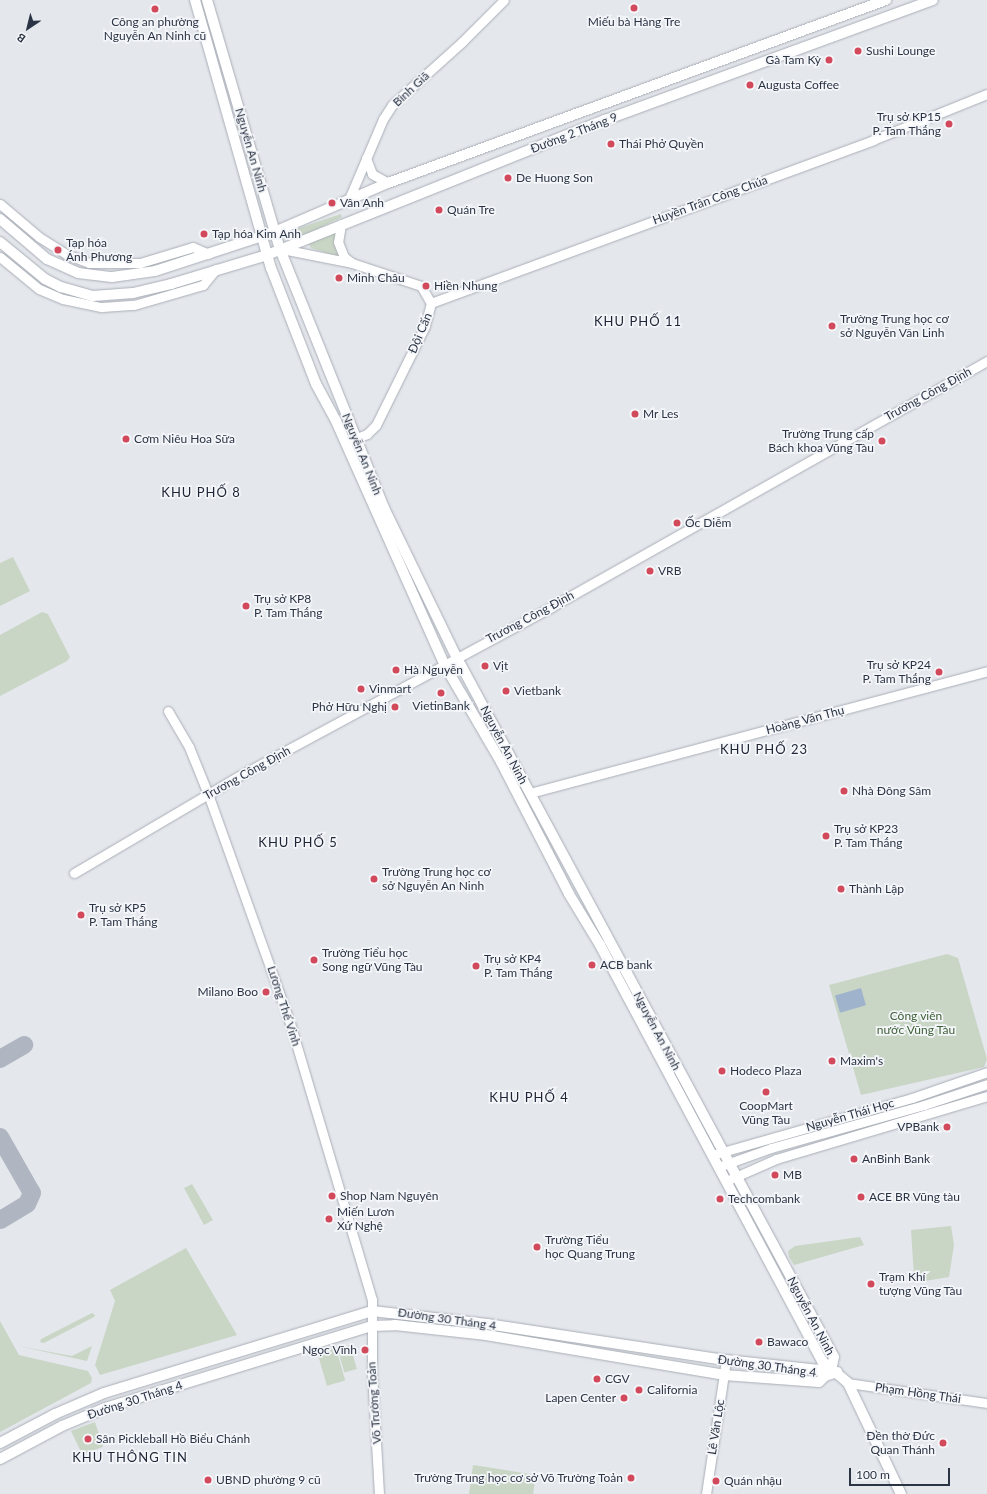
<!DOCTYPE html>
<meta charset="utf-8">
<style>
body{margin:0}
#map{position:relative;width:987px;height:1494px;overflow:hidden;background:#e4e7ec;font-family:Lato,sans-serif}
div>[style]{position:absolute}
.green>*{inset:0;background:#c9d6c5;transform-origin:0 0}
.water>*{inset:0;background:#9fb4cc;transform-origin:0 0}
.taxiway>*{height:18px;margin:-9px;padding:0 9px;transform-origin:9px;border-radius:9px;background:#b0b6c1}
.roads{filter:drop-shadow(0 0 1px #a9aeb7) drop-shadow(0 0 1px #a9aeb7)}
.secondary>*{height:9px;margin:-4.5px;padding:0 4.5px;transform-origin:4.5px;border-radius:4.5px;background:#fff}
.primary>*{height:10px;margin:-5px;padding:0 5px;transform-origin:5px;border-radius:5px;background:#fff}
.dots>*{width:11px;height:11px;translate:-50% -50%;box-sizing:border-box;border:2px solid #f4f6f9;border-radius:50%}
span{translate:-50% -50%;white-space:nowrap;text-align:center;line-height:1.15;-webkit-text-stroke:3.5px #f4f6f9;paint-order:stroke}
.poi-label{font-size:12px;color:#2b3445}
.left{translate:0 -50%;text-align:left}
.right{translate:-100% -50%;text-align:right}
.street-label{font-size:12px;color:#2b3445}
.park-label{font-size:12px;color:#3f6138}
.neighbourhood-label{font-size:13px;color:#1d2536;letter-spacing:1px}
.north{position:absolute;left:8px;top:8px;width:40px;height:40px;-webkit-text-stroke:3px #f4f6f9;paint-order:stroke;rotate:215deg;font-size:11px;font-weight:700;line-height:16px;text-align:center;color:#2b3445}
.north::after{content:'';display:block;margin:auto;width:14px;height:18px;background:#2b3445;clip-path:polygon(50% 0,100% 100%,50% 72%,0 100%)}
.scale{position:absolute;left:849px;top:1468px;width:101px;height:18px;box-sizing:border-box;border:2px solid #2b3445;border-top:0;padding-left:5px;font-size:12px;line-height:14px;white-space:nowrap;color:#2b3445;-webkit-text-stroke:3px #f4f6f9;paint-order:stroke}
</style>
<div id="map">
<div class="green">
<div style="clip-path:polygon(341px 214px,342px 217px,299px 238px,296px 229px)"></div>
<div style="clip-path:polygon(335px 232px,342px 258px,311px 248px,309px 244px)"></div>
<div style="clip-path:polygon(13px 557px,30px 591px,0 606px,0 563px)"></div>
<div style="clip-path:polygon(42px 612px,48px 614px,70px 657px,67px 661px,0 696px,0 635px)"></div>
<div style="clip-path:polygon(947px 954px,958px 958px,987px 1059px,984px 1067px,861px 1095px,829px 985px)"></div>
<div style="clip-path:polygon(192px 1184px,213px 1220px,204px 1225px,184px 1188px)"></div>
<div style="clip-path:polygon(951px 1226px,954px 1245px,949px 1277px,919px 1282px,914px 1276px,911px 1230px)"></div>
<div style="clip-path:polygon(860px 1237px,864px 1245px,794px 1265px,789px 1257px,788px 1251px,795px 1246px)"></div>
<div style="clip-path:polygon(186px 1248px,237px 1335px,100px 1375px,95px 1365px,115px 1301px,110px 1290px)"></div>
<div style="clip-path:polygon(92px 1313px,95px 1315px,94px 1317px,44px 1343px,40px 1342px,41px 1339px)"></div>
<div style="clip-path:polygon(0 1321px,19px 1355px,88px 1371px,92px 1378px,91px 1383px,0 1432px)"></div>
<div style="left:335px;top:1345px;width:37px;height:19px;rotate:74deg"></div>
<div style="left:350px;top:1345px;width:25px;height:13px;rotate:74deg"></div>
<div style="clip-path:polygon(18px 1346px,72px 1356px,92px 1346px,87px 1361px)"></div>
<div style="clip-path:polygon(95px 1422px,103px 1447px,82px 1454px,71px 1431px)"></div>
<div style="clip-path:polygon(473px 1465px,536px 1475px,533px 1494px,469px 1494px)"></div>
</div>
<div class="water">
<div style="left:861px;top:988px;width:18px;height:27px;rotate:74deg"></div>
</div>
<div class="taxiway">
<div style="left:0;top:1059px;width:28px;rotate:-30deg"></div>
<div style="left:0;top:1137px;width:64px;rotate:60.3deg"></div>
<div style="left:32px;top:1193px;width:12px;rotate:114deg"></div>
<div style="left:27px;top:1204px;width:31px;rotate:149deg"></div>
</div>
<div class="roads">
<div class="secondary">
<div style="left:366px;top:158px;width:17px;rotate:69deg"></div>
<div style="left:372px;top:174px;width:18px;rotate:29deg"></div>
<div style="left:349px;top:199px;width:87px;rotate:-67deg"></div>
<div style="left:383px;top:119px;width:17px;rotate:-57deg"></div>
<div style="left:392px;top:105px;width:94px;rotate:-42deg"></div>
<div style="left:462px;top:42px;width:59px;rotate:-45deg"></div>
<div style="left:0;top:204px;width:51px;rotate:40.2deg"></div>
<div style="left:39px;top:237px;width:32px;rotate:32deg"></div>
<div style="left:66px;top:254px;width:25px;rotate:21deg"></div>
<div style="left:89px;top:263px;width:51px"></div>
<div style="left:140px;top:263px;width:55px;rotate:-16.8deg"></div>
<div style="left:193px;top:247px;width:17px;rotate:24deg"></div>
<div style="left:341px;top:224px;width:18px;rotate:99deg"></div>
<div style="left:338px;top:242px;width:16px;rotate:68deg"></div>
<div style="left:344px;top:257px;width:9px;rotate:36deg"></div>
<div style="left:282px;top:249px;width:71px;rotate:11.3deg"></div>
<div style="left:352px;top:263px;width:73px;rotate:18.4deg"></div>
<div style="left:421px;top:286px;width:20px;rotate:60deg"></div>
<div style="left:431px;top:303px;width:24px;rotate:105deg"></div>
<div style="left:425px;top:326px;width:110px;rotate:116.3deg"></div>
<div style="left:376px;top:425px;width:13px;rotate:135deg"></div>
<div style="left:367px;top:434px;width:22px;rotate:159deg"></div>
<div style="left:0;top:257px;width:50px;rotate:39.4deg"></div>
<div style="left:39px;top:289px;width:26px;rotate:23deg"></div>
<div style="left:63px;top:299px;width:40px;rotate:12deg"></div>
<div style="left:102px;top:307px;width:32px;rotate:-4deg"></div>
<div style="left:134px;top:305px;width:72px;rotate:-16.2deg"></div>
<div style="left:203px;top:285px;width:21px;rotate:-51deg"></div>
<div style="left:431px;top:303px;width:471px;rotate:-20.2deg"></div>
<div style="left:873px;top:140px;width:123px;rotate:-22deg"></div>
<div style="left:168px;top:711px;width:42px;rotate:59.7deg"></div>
<div style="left:189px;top:747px;width:51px;rotate:68deg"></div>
<div style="left:208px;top:794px;width:243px;rotate:70.3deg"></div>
<div style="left:290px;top:1023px;width:289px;rotate:73.5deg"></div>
<div style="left:372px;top:1300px;width:73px;rotate:90deg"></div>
<div style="left:372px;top:1373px;width:121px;rotate:86.7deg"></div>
<div style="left:530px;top:793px;width:473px;rotate:-14.9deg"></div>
<div style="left:74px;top:873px;width:191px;rotate:-30.5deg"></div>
<div style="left:239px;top:776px;width:355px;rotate:-28.4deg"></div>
<div style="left:551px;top:607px;width:501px;rotate:-29.43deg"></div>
<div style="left:712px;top:1155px;width:208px;rotate:-15.9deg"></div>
<div style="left:912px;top:1098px;width:79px;rotate:-19.1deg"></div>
<div style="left:718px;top:1167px;width:56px;rotate:-19.7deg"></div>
<div style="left:771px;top:1148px;width:159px;rotate:-15.7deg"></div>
<div style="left:924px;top:1105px;width:66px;rotate:-18.4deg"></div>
<div style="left:726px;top:1181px;width:55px;rotate:-23.7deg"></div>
<div style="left:776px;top:1159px;width:220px;rotate:-16.6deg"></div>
<div style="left:848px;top:1383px;width:140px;rotate:8.2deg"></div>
<div style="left:706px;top:1494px;width:135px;rotate:-81.5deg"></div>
</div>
<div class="primary">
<div style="left:195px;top:0;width:279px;rotate:74.2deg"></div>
<div style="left:271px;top:268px;width:124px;rotate:68.8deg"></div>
<div style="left:316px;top:384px;width:42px;rotate:61.6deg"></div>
<div style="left:336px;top:421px;width:266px;rotate:66deg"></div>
<div style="left:444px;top:664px;width:113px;rotate:59.8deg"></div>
<div style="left:501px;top:762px;width:148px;rotate:62.7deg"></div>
<div style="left:569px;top:894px;width:60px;rotate:58.7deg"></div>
<div style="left:600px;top:945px;width:472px;rotate:61.9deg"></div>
<div style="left:822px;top:1361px;width:34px;rotate:40deg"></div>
<div style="left:848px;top:1383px;width:123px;rotate:64.5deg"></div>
<div style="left:207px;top:0;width:259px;rotate:73.7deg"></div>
<div style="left:280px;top:249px;width:279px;rotate:68.1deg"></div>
<div style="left:384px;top:508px;width:165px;rotate:64.1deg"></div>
<div style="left:456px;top:656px;width:796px;rotate:61.67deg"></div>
<div style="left:834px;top:1357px;width:9px;rotate:103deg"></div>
<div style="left:0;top:219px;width:62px;rotate:40.4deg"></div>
<div style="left:47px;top:259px;width:34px;rotate:24deg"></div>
<div style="left:78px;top:273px;width:34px;rotate:7deg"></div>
<div style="left:112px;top:277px;width:43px;rotate:-7.9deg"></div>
<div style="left:155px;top:271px;width:125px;rotate:-18.1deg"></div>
<div style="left:274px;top:232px;width:124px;rotate:-23.3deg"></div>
<div style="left:388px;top:183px;width:531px;rotate:-20.18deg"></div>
<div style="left:0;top:242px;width:58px;rotate:39.4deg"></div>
<div style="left:45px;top:279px;width:18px;rotate:27deg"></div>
<div style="left:61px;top:287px;width:33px;rotate:16deg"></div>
<div style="left:93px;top:296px;width:40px;rotate:-4.3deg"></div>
<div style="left:133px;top:293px;width:39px;rotate:-13deg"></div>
<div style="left:171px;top:284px;width:100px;rotate:-16.8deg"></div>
<div style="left:267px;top:255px;width:364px;rotate:-21.8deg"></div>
<div style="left:605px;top:120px;width:349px;rotate:-20.1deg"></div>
<div style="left:0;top:1443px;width:62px;rotate:-27.8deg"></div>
<div style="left:55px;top:1414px;width:53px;rotate:-23.2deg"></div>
<div style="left:104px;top:1393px;width:280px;rotate:-17deg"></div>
<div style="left:372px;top:1311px;width:116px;rotate:6.4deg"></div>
<div style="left:487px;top:1324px;width:242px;rotate:8.6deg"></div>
<div style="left:726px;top:1360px;width:94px;rotate:6.1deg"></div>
<div style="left:819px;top:1370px;width:8px;rotate:45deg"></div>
<div style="left:0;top:1459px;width:70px;rotate:-28deg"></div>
<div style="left:62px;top:1426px;width:47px;rotate:-22.7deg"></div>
<div style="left:105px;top:1408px;width:279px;rotate:-17.1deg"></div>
<div style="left:372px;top:1326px;width:23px;rotate:-2deg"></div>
<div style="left:395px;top:1325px;width:92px;rotate:6.3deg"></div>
<div style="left:486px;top:1335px;width:241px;rotate:9.5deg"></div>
<div style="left:724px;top:1375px;width:95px;rotate:4.2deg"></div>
<div style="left:819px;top:1382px;width:8px;rotate:-45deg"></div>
<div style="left:825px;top:1376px;width:13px;rotate:-18deg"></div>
</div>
</div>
<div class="dots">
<div style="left:634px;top:8px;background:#d1495b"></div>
<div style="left:155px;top:9px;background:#d1495b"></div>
<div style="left:858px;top:51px;background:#d1495b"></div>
<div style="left:829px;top:60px;background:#d1495b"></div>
<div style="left:750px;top:85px;background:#d1495b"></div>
<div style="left:949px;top:124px;background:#d1495b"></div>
<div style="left:611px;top:144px;background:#d1495b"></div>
<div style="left:508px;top:178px;background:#d1495b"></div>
<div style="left:332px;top:203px;background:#d1495b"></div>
<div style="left:439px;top:210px;background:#d1495b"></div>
<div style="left:204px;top:234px;background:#d1495b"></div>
<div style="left:58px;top:250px;background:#d1495b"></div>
<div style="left:339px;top:278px;background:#d1495b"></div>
<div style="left:426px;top:286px;background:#d1495b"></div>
<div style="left:832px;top:326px;background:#d1495b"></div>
<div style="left:635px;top:414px;background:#d1495b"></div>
<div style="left:126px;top:439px;background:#d1495b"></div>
<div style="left:882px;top:441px;background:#d1495b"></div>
<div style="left:677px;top:523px;background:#d1495b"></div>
<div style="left:650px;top:571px;background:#d1495b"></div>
<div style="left:246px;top:606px;background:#d1495b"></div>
<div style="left:485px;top:666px;background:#d1495b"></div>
<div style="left:396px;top:670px;background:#d1495b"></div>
<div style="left:939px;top:672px;background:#d1495b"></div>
<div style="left:361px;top:689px;background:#d1495b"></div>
<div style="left:506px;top:691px;background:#d1495b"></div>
<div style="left:441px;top:693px;background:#d1495b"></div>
<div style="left:395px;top:707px;background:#d1495b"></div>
<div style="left:844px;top:791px;background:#d1495b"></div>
<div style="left:826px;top:836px;background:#d1495b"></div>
<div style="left:374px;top:879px;background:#d1495b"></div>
<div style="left:841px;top:889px;background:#d1495b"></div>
<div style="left:81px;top:915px;background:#d1495b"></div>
<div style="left:314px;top:960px;background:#d1495b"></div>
<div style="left:592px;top:965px;background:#d1495b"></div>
<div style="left:476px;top:966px;background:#d1495b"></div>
<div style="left:266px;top:992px;background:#d1495b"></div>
<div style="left:832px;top:1061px;background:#d1495b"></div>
<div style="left:722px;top:1071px;background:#d1495b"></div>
<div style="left:766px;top:1092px;background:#d1495b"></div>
<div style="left:947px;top:1127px;background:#d1495b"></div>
<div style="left:854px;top:1159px;background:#d1495b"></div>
<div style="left:775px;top:1175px;background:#d1495b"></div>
<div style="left:332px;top:1196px;background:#d1495b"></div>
<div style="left:861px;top:1197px;background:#d1495b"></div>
<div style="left:720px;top:1199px;background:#d1495b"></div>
<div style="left:329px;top:1219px;background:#d1495b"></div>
<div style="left:537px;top:1247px;background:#d1495b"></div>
<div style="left:871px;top:1284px;background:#d1495b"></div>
<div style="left:759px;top:1342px;background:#d1495b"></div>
<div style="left:365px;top:1350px;background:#d1495b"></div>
<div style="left:597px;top:1379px;background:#d1495b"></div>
<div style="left:639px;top:1390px;background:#d1495b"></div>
<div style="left:624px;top:1398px;background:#d1495b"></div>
<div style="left:88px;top:1439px;background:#d1495b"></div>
<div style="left:943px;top:1443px;background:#d1495b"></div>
<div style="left:631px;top:1478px;background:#d1495b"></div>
<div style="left:208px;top:1480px;background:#d1495b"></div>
<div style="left:716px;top:1481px;background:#d1495b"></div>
</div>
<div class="poi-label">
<span style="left:155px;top:29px">Công an phường<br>Nguyễn An Ninh cũ</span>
<span style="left:634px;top:22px">Miếu bà Hàng Tre</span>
<span class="left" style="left:866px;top:51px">Sushi Lounge</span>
<span class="right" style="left:821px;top:60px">Gà Tam Kỳ</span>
<span class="left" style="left:758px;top:85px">Augusta Coffee</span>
<span class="right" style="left:941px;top:124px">Trụ sở KP15<br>P. Tam Thắng</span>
<span class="left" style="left:619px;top:144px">Thái Phở Quyền</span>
<span class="left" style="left:516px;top:178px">De Huong Son</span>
<span class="left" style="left:340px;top:203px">Vân Anh</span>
<span class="left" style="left:447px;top:210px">Quán Tre</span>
<span class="left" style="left:212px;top:234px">Tạp hóa Kim Anh</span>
<span class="left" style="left:66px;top:250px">Tạp hóa<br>Ánh Phương</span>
<span class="left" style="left:347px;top:278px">Minh Châu</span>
<span class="left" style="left:434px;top:286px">Hiền Nhung</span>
<span class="left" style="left:840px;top:326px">Trường Trung học cơ<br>sở Nguyễn Văn Linh</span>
<span class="left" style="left:643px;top:414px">Mr Les</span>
<span class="right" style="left:874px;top:441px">Trường Trung cấp<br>Bách khoa Vũng Tàu</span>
<span class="left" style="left:134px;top:439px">Cơm Niêu Hoa Sữa</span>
<span class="left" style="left:685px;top:523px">Ốc Diễm</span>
<span class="left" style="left:658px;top:571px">VRB</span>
<span class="left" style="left:254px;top:606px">Trụ sở KP8<br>P. Tam Thắng</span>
<span class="right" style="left:931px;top:672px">Trụ sở KP24<br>P. Tam Thắng</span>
<span class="left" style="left:493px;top:666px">Vịt</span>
<span class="left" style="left:404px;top:670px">Hà Nguyễn</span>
<span class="left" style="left:369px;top:689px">Vinmart</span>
<span class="left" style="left:514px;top:691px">Vietbank</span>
<span style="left:441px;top:706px">VietinBank</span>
<span class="right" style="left:387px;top:707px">Phở Hữu Nghị</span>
<span class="left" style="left:852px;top:791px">Nhà Đông Sâm</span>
<span class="left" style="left:834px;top:836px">Trụ sở KP23<br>P. Tam Thắng</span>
<span class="left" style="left:382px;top:879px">Trường Trung học cơ<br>sở Nguyễn An Ninh</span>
<span class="left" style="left:849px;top:889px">Thành Lập</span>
<span class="left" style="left:89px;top:915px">Trụ sở KP5<br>P. Tam Thắng</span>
<span class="left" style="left:322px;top:960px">Trường Tiểu học<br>Song ngữ Vũng Tàu</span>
<span class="left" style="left:484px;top:966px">Trụ sở KP4<br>P. Tam Thắng</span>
<span class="left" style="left:600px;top:965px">ACB bank</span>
<span class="right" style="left:258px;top:992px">Milano Boo</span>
<span class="left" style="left:840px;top:1061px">Maxim's</span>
<span class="left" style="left:730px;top:1071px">Hodeco Plaza</span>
<span style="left:766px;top:1113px">CoopMart<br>Vũng Tàu</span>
<span class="right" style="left:939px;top:1127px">VPBank</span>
<span class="left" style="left:862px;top:1159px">AnBinh Bank</span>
<span class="left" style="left:783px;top:1175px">MB</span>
<span class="left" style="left:340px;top:1196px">Shop Nam Nguyên</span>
<span class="left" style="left:869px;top:1197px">ACE BR Vũng tàu</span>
<span class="left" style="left:728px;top:1199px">Techcombank</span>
<span class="left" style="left:337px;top:1219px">Miến Lươn<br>Xứ Nghệ</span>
<span class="left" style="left:545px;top:1247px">Trường Tiểu<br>học Quang Trung</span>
<span class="left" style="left:879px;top:1284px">Trạm Khí<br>tượng Vũng Tàu</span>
<span class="left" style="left:767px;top:1342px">Bawaco</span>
<span class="right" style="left:357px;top:1350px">Ngọc Vĩnh</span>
<span class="left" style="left:605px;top:1379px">CGV</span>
<span class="left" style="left:647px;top:1390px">California</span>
<span class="right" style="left:616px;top:1398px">Lapen Center</span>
<span class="right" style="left:935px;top:1443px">Đền thờ Đức<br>Quan Thánh</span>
<span class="left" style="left:96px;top:1439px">Sân Pickleball Hồ Biểu Chánh</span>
<span class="right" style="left:623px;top:1478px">Trường Trung học cơ sở Võ Trường Toản</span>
<span class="left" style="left:216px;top:1480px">UBND phường 9 cũ</span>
<span class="left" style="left:724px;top:1481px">Quán nhậu</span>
</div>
<div class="street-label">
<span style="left:411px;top:89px;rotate:-43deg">Bình Giã</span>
<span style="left:574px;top:133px;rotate:-21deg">Đường 2 Tháng 9</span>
<span style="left:251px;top:150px;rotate:74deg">Nguyễn An Ninh</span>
<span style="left:710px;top:200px;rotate:-20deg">Huyền Trân Công Chúa</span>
<span style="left:420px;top:333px;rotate:-67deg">Đội Cấn</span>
<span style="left:928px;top:394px;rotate:-29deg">Trương Công Định</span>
<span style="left:362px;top:454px;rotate:68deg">Nguyễn An Ninh</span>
<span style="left:530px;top:617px;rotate:-28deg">Trương Công Định</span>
<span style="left:805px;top:720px;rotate:-15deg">Hoàng Văn Thụ</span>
<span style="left:504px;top:745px;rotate:62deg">Nguyễn An Ninh</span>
<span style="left:247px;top:773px;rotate:-29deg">Trương Công Định</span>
<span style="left:284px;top:1006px;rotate:72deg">Lương Thế Vinh</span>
<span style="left:657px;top:1031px;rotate:62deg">Nguyễn An Ninh</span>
<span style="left:850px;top:1115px;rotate:-16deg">Nguyễn Thái Học</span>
<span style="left:811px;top:1316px;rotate:62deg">Nguyễn An Ninh</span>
<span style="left:447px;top:1319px;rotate:8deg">Đường 30 Tháng 4</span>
<span style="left:767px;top:1366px;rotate:8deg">Đường 30 Tháng 4</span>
<span style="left:918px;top:1393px;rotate:8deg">Phạm Hồng Thái</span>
<span style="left:135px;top:1400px;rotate:-18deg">Đường 30 Tháng 4</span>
<span style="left:374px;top:1403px;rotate:-94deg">Võ Trường Toản</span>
<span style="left:716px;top:1427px;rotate:-81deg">Lê Văn Lộc</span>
</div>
<div class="park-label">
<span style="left:916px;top:1023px">Công viên<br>nước Vũng Tàu</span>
</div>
<div class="neighbourhood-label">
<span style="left:638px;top:321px">KHU PHỐ 11</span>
<span style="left:201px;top:492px">KHU PHỐ 8</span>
<span style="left:764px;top:749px">KHU PHỐ 23</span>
<span style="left:298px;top:842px">KHU PHỐ 5</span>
<span style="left:529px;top:1097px">KHU PHỐ 4</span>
<span style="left:130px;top:1457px">KHU THÔNG TIN</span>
</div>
<div class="north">B</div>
<div class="scale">100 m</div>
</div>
